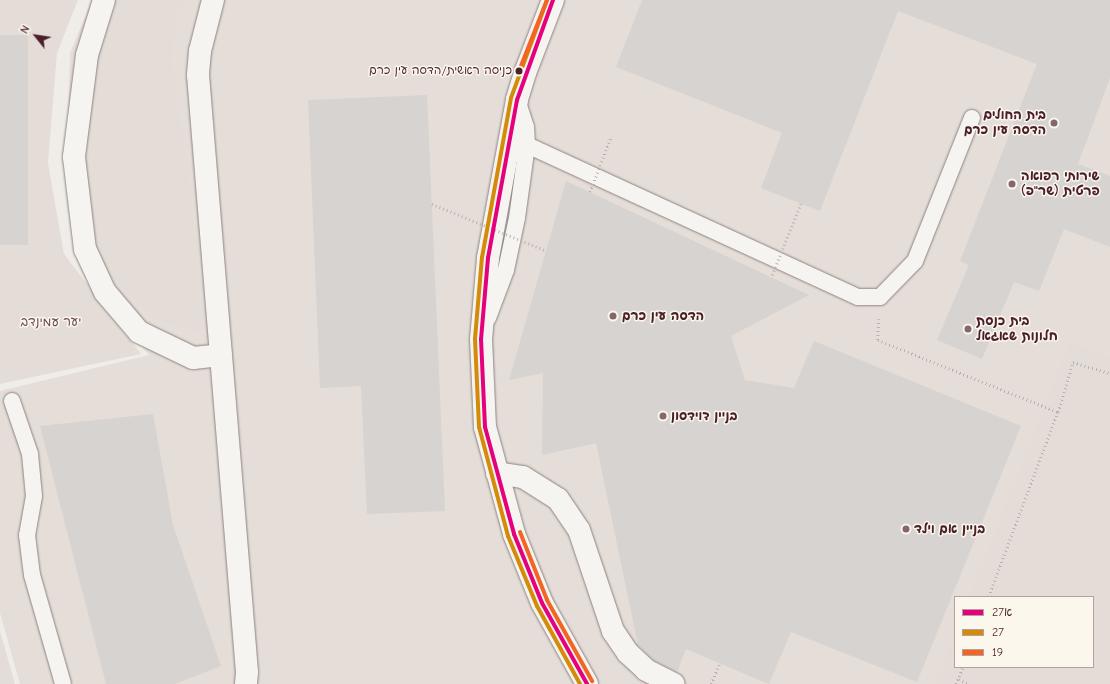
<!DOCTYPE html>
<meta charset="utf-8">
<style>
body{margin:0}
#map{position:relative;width:1110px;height:684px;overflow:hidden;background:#f0ede8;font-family:"Comic Neue","Playpen Sans Hebrew",sans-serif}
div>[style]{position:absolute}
.built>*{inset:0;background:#e5ddd7}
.green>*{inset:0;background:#e4ddd7}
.building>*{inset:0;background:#d7d3d0;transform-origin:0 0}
.path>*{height:2.5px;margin-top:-1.25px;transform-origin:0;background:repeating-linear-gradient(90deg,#b7b2b0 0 1px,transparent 0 4px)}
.roads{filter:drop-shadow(0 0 1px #8d8383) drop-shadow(0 0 1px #8d8383)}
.service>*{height:16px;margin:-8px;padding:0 8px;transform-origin:8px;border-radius:8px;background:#f5f4f0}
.minor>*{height:22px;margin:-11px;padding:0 11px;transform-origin:11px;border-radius:11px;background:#f5f4f0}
.tertiary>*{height:22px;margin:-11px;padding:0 11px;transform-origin:11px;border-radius:11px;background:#f5f4f0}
.path-bridge>*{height:2.5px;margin-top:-1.25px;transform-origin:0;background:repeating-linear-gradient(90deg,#b7b2b0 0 1px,transparent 0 4px)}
.bus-1>*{height:4px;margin:-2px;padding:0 2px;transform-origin:2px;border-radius:2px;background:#e5007d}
.bus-2>*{height:4px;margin:-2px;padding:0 2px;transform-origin:2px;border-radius:2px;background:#d48b09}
.bus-3>*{height:4px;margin:-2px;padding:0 2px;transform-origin:2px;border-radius:2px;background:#f26522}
.dots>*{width:11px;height:11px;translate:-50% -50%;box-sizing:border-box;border:2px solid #fbf7ec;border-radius:50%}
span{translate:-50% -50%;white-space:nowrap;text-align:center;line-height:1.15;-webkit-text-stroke:3px #fbf7ec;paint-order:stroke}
.bus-label{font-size:12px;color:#4a1f2b}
.right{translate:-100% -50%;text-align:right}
.poi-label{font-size:13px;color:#4a1f2b;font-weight:700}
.left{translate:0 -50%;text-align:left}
.park-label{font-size:13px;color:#6e4b52}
.legend{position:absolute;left:954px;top:596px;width:140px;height:72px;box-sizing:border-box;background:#fbf7ec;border:1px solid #b4a19f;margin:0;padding:5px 7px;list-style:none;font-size:12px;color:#4a1f2b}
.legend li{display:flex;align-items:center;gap:8px;height:20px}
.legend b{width:20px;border:1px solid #b4a19f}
.north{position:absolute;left:16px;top:16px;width:40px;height:40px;-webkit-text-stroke:3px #fbf7ec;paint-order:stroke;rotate:300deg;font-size:11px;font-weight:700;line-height:16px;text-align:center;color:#4a1f2b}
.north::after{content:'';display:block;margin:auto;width:14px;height:18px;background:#4a1f2b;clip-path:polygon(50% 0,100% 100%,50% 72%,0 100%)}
</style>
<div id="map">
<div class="built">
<div style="clip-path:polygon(evenodd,92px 0,1110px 0,1110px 684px,20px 684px,0 613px,0 391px,149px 355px,84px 276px,77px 245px,68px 121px,70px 53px,92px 0,955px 597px,1093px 597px,1093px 667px,955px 667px,955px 597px)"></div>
</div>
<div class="green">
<div style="clip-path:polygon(0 0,78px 0,57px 53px,48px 163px,64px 254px,141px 354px,0 384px)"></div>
<div style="clip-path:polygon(112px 0,184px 0,178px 9px,171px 60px,193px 209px,201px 332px,165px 323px,135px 299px,118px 282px,98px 245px,90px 215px,83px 155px,98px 41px)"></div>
<div style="clip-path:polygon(1070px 342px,1110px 358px,1110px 684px,935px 684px,955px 633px,955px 667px,1093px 667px,1093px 597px,969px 597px)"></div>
<div style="clip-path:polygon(0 631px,15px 684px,0 684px)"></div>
</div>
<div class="building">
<div style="clip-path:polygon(642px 0,1110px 0,1110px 78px,1078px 164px,1110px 176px,1110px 247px,1064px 229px,1039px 291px,1014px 282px,982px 359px,937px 340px,969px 265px,960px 261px,1037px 64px,898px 11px,820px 211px,761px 188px,782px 133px,616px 67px)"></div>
<div style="left:0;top:35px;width:28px;height:210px"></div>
<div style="clip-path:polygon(427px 95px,445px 511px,367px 514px,361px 386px,320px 388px,308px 100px)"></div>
<div style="clip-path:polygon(566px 181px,809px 295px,731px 336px,745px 380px,794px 388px,814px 341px,1021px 426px,917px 682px,791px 632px,769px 684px,686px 649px,677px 672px,653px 660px,638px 645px,596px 443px,542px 455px,543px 373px,509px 380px)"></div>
<div style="clip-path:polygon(153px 414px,173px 525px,221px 666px,175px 684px,106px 684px,40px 426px)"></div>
</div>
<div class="path">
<div style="left:879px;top:319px;width:21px;rotate:93deg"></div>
<div style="left:878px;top:340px;width:194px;rotate:21.8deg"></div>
<div style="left:1058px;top:412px;width:197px;rotate:110.5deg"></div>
<div style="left:1058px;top:412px;width:52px;rotate:-73.3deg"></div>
<div style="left:1073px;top:362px;width:39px;rotate:17deg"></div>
<div style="left:959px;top:679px;width:10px;rotate:29deg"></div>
<div style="left:711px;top:684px;width:22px;rotate:-68deg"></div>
<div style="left:956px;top:684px;width:18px;rotate:-68deg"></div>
</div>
<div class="roads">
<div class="service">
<div style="left:527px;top:145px;width:364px;rotate:24.7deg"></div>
<div style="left:858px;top:297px;width:22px"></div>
<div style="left:880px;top:297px;width:50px;rotate:-45.8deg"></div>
<div style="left:915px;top:261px;width:154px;rotate:-68.3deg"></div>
<div style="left:488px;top:318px;width:51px;rotate:-69.4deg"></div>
<div style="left:506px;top:270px;width:53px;rotate:-78.1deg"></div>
<div style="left:517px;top:218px;width:74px;rotate:-82.2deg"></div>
<div style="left:527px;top:145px;width:18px;rotate:-93deg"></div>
<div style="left:526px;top:127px;width:28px;rotate:-108deg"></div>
<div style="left:12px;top:401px;width:56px;rotate:71.2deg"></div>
<div style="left:30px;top:454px;width:42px;rotate:84.6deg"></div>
<div style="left:34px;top:496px;width:40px;rotate:100deg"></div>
<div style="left:27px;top:535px;width:40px;rotate:82.9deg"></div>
<div style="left:32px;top:575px;width:113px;rotate:74.1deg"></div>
</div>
<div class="minor">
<div style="left:104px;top:0;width:58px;rotate:107.2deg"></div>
<div style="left:87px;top:55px;width:103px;rotate:97.3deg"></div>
<div style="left:74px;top:157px;width:93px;rotate:83.2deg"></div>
<div style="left:85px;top:249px;width:47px;rotate:65.1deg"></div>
<div style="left:105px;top:292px;width:52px;rotate:49.6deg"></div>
<div style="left:139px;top:332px;width:60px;rotate:25.7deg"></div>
<div style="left:193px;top:358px;width:28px;rotate:-6deg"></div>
<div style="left:213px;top:0;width:53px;rotate:104.3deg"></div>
<div style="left:200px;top:51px;width:24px;rotate:95deg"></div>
<div style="left:198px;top:75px;width:599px;rotate:85.31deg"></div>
<div style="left:247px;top:672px;width:12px;rotate:95deg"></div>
</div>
<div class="tertiary">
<div style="left:553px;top:0;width:78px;rotate:111deg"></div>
<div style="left:525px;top:73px;width:28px;rotate:107deg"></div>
<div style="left:517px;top:100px;width:161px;rotate:100.4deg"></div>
<div style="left:488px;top:258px;width:81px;rotate:94.9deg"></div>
<div style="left:481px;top:339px;width:88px;rotate:87.4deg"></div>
<div style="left:485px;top:427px;width:111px;rotate:74.8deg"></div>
<div style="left:514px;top:534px;width:74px;rotate:67.9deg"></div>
<div style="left:542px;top:603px;width:93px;rotate:60.9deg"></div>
<div style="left:497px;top:473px;width:26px;rotate:9deg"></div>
<div style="left:523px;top:477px;width:41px;rotate:32.2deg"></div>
<div style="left:558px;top:499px;width:37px;rotate:56deg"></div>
<div style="left:579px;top:530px;width:107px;rotate:71.4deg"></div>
<div style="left:613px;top:631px;width:27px;rotate:56deg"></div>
<div style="left:628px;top:653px;width:25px;rotate:43deg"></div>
<div style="left:646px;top:670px;width:31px;rotate:27deg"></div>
</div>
</div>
<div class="path-bridge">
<div style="left:590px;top:192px;width:60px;rotate:-69.4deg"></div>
<div style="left:432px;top:204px;width:124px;rotate:22.2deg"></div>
<div style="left:772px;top:275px;width:78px;rotate:-68.1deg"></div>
</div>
<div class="bus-1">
<div style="left:553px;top:0;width:106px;rotate:109.8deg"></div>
<div style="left:517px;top:100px;width:161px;rotate:100.4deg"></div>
<div style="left:488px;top:258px;width:81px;rotate:94.9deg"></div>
<div style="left:481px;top:339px;width:88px;rotate:87.4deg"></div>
<div style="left:485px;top:427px;width:111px;rotate:74.8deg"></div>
<div style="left:514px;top:534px;width:74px;rotate:67.9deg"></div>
<div style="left:542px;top:603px;width:93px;rotate:60.9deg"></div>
</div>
<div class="bus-2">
<div style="left:547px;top:0;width:104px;rotate:110.2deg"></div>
<div style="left:511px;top:98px;width:162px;rotate:100.3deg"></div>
<div style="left:482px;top:257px;width:82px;rotate:94.9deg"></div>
<div style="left:475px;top:339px;width:88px;rotate:87.4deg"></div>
<div style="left:479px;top:427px;width:113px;rotate:75.1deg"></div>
<div style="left:508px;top:536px;width:76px;rotate:67.5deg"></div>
<div style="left:537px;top:606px;width:89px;rotate:61.1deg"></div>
</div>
<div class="bus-3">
<div style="left:519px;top:71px;width:76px;rotate:-68.5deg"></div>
<div style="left:520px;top:532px;width:73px;rotate:68.3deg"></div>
<div style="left:547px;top:600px;width:93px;rotate:60.9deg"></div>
</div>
<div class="dots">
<div style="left:519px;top:71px;background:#4a1f2b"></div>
<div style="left:1054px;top:123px;background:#84676d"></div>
<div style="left:1012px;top:184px;background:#84676d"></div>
<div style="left:613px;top:316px;background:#84676d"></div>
<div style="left:968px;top:329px;background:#84676d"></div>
<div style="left:663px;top:416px;background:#84676d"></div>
<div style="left:906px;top:529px;background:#84676d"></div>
</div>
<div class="bus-label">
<span class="right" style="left:512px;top:71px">כניסה ראשית/הדסה עין כרם</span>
</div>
<div class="poi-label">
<span class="right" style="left:1046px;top:123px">בית החולים<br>הדסה עין כרם</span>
<span class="left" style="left:1021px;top:184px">שירותי רפואה<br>פרטית (שר"פ)</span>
<span class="left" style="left:622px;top:316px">הדסה עין כרם</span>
<span class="left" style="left:976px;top:329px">בית כנסת<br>חלונות שאגאל</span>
<span class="left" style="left:671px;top:416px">בניין דוידסון</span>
<span class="left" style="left:914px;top:529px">בניין אם וילד</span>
</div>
<div class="park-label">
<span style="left:51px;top:322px">יער עמינדב</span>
</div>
<ul class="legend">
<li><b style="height:5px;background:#e5007d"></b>27א</li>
<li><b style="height:5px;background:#d48b09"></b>27</li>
<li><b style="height:5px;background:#f26522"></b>19</li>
</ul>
<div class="north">N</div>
</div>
